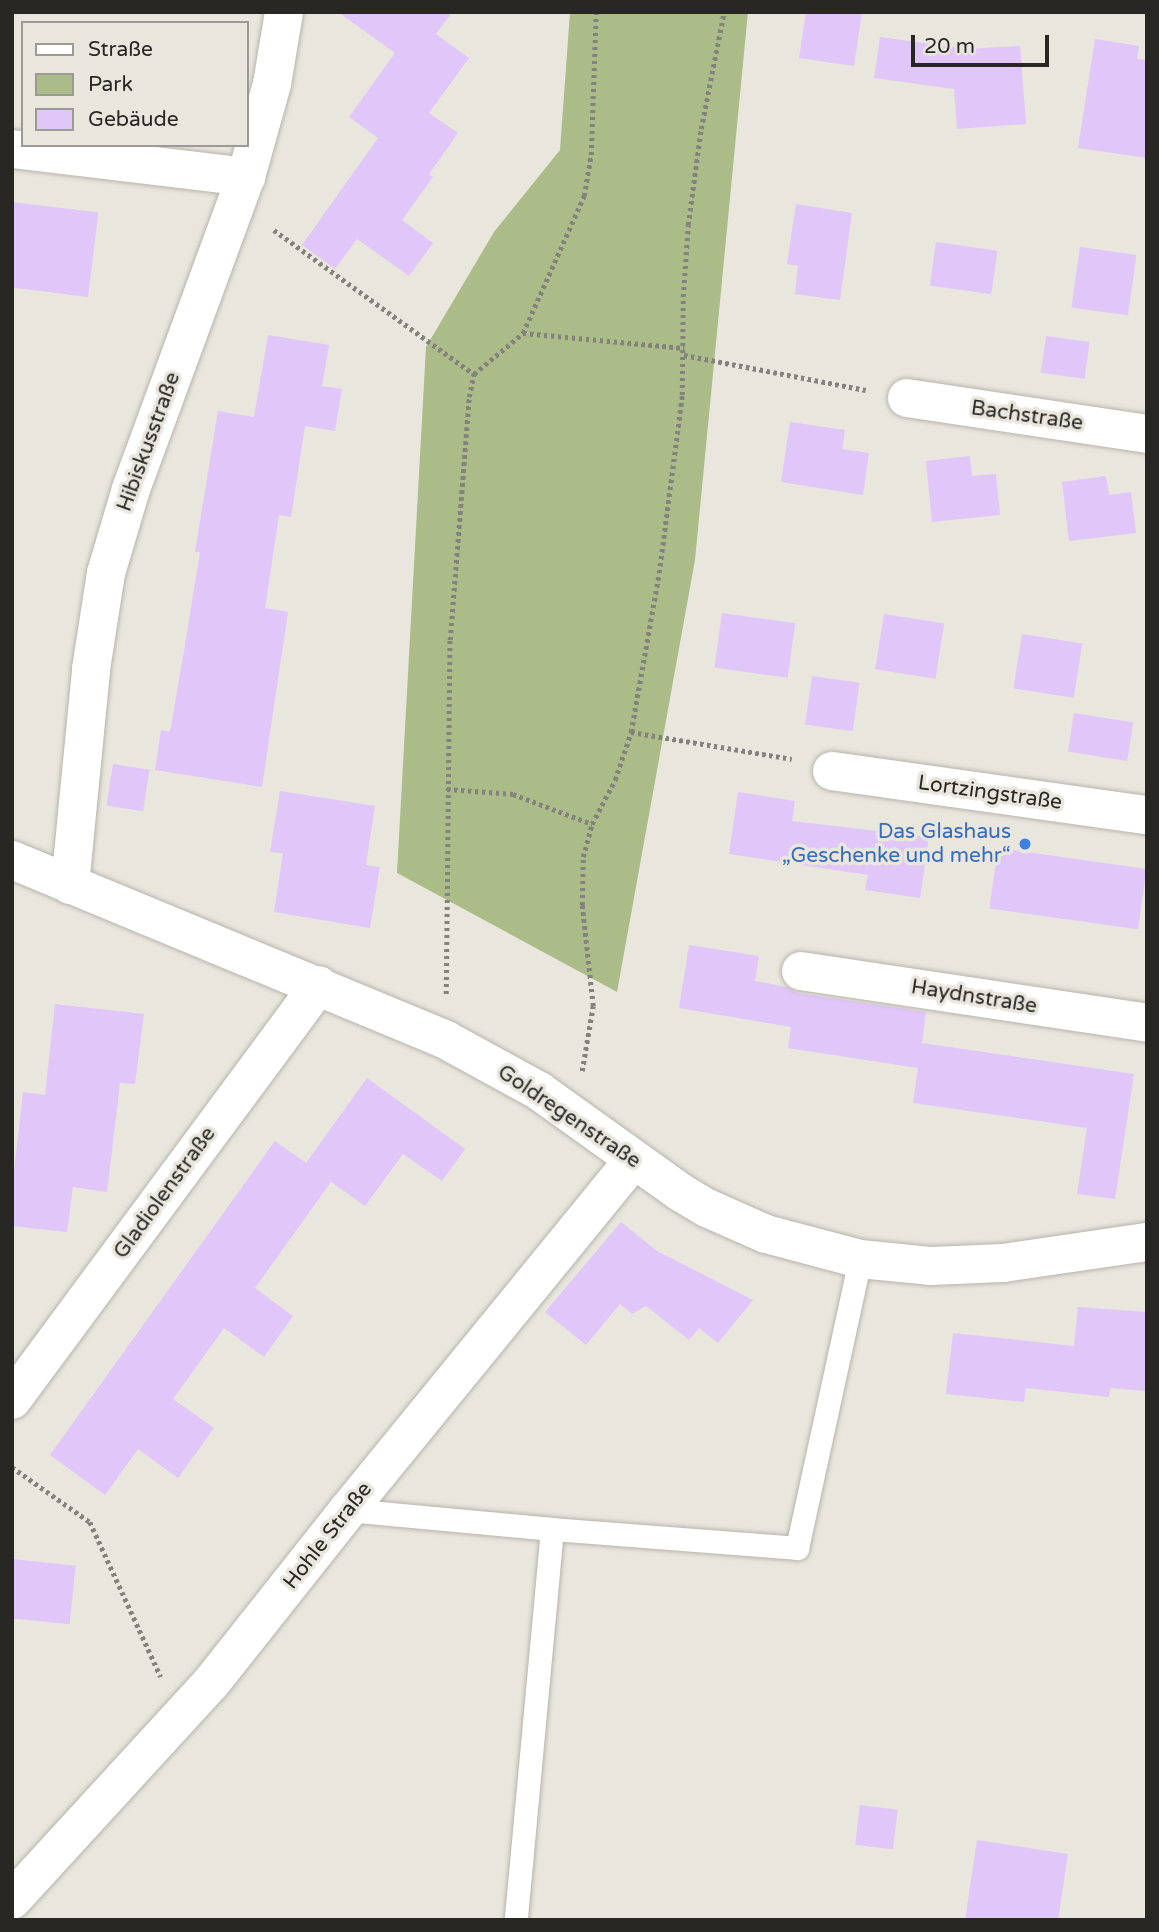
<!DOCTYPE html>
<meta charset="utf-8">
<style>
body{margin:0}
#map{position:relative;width:1159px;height:1932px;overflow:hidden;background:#e9e6de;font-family:"Varela Round",sans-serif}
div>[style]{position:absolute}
.green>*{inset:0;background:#abbc89}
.building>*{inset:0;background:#e0c6f9;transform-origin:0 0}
.path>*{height:4.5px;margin-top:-2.25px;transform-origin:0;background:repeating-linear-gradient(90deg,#84827c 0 3.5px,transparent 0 7px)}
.roads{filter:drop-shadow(0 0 2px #b7b4ac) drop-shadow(0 0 2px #b7b4ac)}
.lane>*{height:23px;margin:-11.5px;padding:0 11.5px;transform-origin:11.5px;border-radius:11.5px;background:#fff}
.street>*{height:38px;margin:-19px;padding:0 19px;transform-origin:19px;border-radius:19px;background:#fff}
.dots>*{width:19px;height:19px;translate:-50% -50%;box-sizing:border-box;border:4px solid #e9e6de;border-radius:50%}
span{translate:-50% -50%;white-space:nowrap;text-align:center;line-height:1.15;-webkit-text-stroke:7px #e9e6de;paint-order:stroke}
.street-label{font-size:21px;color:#282724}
.shop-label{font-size:21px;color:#366cbe}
.right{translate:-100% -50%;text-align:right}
.frame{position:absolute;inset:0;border:14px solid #282724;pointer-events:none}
.legend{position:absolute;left:21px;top:21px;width:228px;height:126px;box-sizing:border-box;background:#e9e6de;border:2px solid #9c9a94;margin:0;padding:9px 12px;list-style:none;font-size:21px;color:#282724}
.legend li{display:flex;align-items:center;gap:14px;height:35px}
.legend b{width:35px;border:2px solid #9c9a94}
.scale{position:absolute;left:911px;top:35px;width:138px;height:32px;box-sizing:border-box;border:4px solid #282724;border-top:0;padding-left:9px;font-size:21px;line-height:24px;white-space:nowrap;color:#282724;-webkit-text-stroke:5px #e9e6de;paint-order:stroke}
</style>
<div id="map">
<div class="green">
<div style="clip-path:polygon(570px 12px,748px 12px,695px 560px,617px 992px,397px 873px,426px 347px,494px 232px,560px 150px)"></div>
</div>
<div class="building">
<div style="clip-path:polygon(338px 12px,452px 12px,436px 34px,469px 58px,429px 113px,458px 133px,429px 174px,433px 177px,402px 220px,433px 243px,409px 276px,357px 239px,335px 269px,302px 245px,378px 138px,349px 117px,395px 53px)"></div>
<div style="clip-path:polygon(806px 12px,862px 12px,854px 66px,799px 58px)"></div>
<div style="clip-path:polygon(880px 37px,966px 49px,1020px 46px,1026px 124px,957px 129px,954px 89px,874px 78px)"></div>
<div style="clip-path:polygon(1095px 39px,1139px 46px,1137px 59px,1147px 60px,1147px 158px,1078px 148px)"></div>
<div style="left:12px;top:202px;width:87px;height:85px;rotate:7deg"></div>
<div style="clip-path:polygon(796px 204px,852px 213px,840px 300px,795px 294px,798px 266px,787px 264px)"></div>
<div style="left:936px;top:242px;width:62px;height:44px;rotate:8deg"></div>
<div style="left:1080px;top:247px;width:57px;height:61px;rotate:8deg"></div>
<div style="clip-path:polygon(268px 335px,329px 345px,322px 386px,342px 389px,335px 431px,305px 426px,291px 517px,279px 515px,265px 608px,288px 612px,262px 787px,155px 770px,161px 730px,170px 732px,184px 651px,200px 552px,195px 552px,218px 411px,254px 417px)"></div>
<div style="left:1046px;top:336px;width:44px;height:37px;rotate:8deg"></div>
<div style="clip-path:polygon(790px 422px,845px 430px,842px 449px,869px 453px,863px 495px,781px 482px)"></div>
<div style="clip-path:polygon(970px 456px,972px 476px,996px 474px,1000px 515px,932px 522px,926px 461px)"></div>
<div style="clip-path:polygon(1106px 476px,1109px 495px,1131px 492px,1136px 533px,1069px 541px,1062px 482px)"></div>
<div style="left:722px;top:613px;width:74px;height:55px;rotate:8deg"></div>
<div style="left:884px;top:614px;width:61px;height:56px;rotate:9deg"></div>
<div style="left:1022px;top:634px;width:61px;height:55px;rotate:9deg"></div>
<div style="left:812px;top:676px;width:48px;height:49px;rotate:8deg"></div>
<div style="left:1074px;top:713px;width:60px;height:39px;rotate:9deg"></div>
<div style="left:113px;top:764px;width:37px;height:42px;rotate:9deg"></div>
<div style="clip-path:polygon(280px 791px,375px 806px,366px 865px,380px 867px,370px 928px,274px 912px,283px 853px,270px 852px)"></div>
<div style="clip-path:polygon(738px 792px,795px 801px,792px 821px,929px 837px,920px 898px,865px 890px,868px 875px,729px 854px)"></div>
<div style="left:998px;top:848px;width:150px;height:61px;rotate:8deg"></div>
<div style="clip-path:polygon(689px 945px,759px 956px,755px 981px,786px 987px,798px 993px,926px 1012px,922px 1043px,1134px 1074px,1115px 1199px,1077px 1194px,1087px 1128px,913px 1103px,918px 1068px,788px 1048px,791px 1027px,679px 1008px)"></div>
<div style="clip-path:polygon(55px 1004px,144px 1014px,135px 1084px,120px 1083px,107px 1192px,73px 1187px,67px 1232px,12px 1226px,12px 1188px,23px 1092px,45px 1095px)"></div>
<div style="clip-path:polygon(367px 1078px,465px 1149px,442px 1181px,403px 1154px,365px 1206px,327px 1179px,331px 1182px,255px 1288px,293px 1316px,264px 1357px,224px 1328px,173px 1399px,214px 1428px,178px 1478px,138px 1449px,105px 1495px,50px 1455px,275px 1141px,306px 1163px)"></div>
<div style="clip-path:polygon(621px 1222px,657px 1251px,753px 1300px,718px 1343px,699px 1328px,689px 1340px,646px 1306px,632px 1314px,620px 1304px,586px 1345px,545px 1312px)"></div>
<div style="clip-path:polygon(1078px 1307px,1147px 1312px,1147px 1391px,1110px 1388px,1109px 1397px,1026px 1388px,1024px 1402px,946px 1394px,953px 1333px,1074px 1346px)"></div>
<div style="left:12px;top:1559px;width:64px;height:59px;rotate:6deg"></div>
<div style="left:860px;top:1805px;width:38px;height:40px;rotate:7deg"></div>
<div style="clip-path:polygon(977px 1840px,1068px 1854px,1058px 1920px,965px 1920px)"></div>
</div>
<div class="path">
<div style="left:274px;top:230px;width:246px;rotate:35.8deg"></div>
<div style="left:523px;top:333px;width:162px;rotate:5.3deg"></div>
<div style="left:684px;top:355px;width:185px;rotate:10.9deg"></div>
<div style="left:631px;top:732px;width:163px;rotate:9.5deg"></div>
<div style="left:447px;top:789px;width:66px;rotate:4.3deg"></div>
<div style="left:513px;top:794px;width:85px;rotate:20.8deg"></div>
<div style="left:446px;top:994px;width:354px;rotate:-89.4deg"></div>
<div style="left:450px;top:640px;width:244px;rotate:-85.5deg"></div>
<div style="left:469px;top:397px;width:24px;rotate:-78deg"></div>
<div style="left:474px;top:374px;width:64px;rotate:-39.9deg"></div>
<div style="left:523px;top:333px;width:150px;rotate:-66deg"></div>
<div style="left:584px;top:196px;width:42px;rotate:-80.3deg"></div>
<div style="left:591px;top:155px;width:143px;rotate:-88deg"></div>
<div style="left:582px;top:1071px;width:66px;rotate:-80.4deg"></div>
<div style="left:593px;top:1006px;width:102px;rotate:-96.2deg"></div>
<div style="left:582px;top:905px;width:48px;rotate:-88.8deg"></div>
<div style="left:583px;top:857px;width:34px;rotate:-75deg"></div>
<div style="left:592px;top:824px;width:50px;rotate:-62.4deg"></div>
<div style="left:615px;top:780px;width:51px;rotate:-71.6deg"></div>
<div style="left:631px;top:732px;width:161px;rotate:-80deg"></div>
<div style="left:659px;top:573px;width:179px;rotate:-82.6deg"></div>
<div style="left:682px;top:395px;width:98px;rotate:-89.4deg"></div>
<div style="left:683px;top:297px;width:72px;rotate:-86deg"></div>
<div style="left:688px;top:225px;width:97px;rotate:-82.3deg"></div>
<div style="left:701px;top:129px;width:119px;rotate:-78.9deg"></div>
<div style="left:12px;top:1467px;width:95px;rotate:35.2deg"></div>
<div style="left:90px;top:1522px;width:170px;rotate:65.4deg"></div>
</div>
<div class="roads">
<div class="lane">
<div style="left:348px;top:1510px;width:205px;rotate:5.3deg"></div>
<div style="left:552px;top:1529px;width:393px;rotate:95.3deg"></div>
<div style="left:552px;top:1529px;width:246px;rotate:4.4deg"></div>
<div style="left:797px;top:1548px;width:296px;rotate:-77.7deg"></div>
</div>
<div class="street">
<div style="left:12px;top:149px;width:236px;rotate:6.8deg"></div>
<div style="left:907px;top:398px;width:243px;rotate:8.5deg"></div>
<div style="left:832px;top:771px;width:318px;rotate:8deg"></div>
<div style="left:12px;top:860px;width:470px;rotate:22.5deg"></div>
<div style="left:446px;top:1040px;width:106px;rotate:28.7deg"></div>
<div style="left:539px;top:1091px;width:173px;rotate:35.6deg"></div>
<div style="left:680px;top:1192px;width:31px;rotate:31deg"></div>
<div style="left:707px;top:1208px;width:64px;rotate:23.8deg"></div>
<div style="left:766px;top:1234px;width:97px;rotate:14.9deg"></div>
<div style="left:860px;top:1259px;width:70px;rotate:5.7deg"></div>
<div style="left:930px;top:1266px;width:73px;rotate:-2.4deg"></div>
<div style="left:1003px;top:1263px;width:146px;rotate:-8.3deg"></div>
<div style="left:70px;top:885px;width:217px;rotate:-84.4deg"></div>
<div style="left:91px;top:669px;width:97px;rotate:-81.1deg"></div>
<div style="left:106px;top:573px;width:88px;rotate:-73.4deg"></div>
<div style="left:131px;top:489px;width:333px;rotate:-69.8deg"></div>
<div style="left:246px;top:177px;width:97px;rotate:-74.4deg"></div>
<div style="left:272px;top:84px;width:73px;rotate:-80.5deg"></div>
<div style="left:801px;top:971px;width:350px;rotate:8.5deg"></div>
<div style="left:12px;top:1400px;width:516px;rotate:-53.51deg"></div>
<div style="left:12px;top:1900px;width:294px;rotate:-47.5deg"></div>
<div style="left:211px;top:1683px;width:221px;rotate:-51.6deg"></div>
<div style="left:348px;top:1510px;width:451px;rotate:-50.8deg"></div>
</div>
</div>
<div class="dots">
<div style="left:1025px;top:844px;background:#3f7fe0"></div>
</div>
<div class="street-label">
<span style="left:1027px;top:416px;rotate:8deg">Bachstraße</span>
<span style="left:149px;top:442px;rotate:-70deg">Hibiskusstraße</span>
<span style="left:990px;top:793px;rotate:8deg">Lortzingstraße</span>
<span style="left:974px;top:997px;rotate:9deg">Haydnstraße</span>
<span style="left:569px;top:1117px;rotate:34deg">Goldregenstraße</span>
<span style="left:165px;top:1193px;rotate:-54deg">Gladiolenstraße</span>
<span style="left:328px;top:1536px;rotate:-52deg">Hohle Straße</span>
</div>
<div class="shop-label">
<span class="right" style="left:1011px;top:844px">Das Glashaus<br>„Geschenke und mehr“</span>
</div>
<div class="frame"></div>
<ul class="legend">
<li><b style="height:9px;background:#fff"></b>Straße</li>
<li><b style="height:19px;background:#abbc89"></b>Park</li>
<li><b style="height:19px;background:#e0c6f9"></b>Gebäude</li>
</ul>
<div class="scale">20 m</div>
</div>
